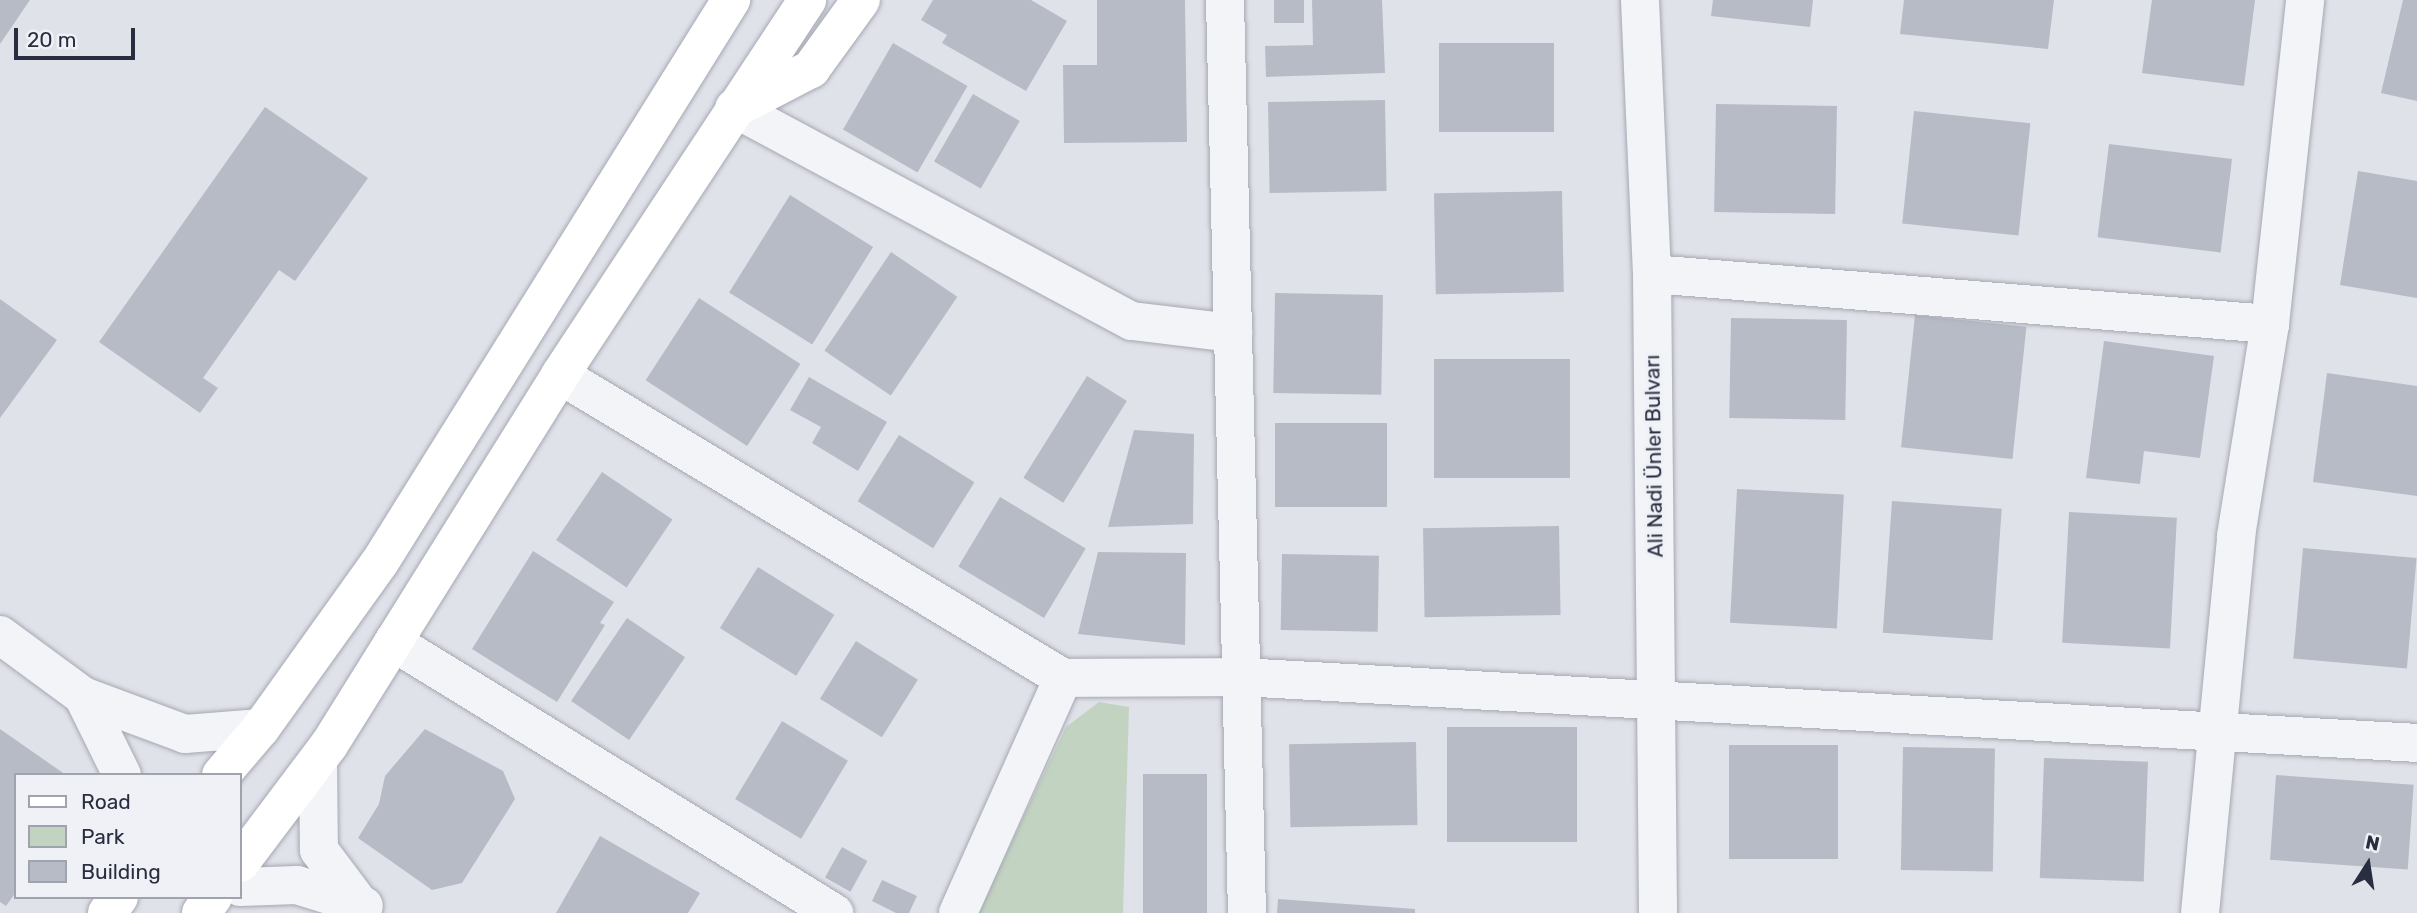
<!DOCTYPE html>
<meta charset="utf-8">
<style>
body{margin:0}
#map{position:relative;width:2417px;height:913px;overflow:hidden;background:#e0e2e9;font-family:Rubik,sans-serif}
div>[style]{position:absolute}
.green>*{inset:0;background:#c3d3c1}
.building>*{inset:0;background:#b7bbc6;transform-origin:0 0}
.roads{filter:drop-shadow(0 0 2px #a5a8b3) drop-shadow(0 0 2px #a5a8b3)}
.minor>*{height:38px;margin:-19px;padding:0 19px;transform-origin:19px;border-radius:19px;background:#f2f4f7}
.major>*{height:38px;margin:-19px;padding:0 19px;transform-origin:19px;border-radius:19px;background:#fff}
span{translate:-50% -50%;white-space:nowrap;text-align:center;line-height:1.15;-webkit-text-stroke:6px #eff1f6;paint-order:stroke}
.street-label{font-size:21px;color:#282e40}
.legend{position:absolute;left:14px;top:773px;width:228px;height:126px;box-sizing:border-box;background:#eff1f6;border:2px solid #9fa3ad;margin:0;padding:9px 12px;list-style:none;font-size:21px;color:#282e40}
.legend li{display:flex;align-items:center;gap:14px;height:35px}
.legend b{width:35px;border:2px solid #9fa3ad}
.north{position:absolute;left:2333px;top:829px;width:70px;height:70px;-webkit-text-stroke:5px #eff1f6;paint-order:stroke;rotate:12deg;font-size:19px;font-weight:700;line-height:28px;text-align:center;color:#282e40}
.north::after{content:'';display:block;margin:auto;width:24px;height:32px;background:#282e40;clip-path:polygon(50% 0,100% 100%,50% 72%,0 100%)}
.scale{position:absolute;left:14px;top:28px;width:121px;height:32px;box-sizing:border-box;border:4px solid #282e40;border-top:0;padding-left:9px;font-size:21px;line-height:24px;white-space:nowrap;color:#282e40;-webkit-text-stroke:5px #eff1f6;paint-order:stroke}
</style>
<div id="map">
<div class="green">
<div style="clip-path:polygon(1099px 702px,1129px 707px,1123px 913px,978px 913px,1066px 727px)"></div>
</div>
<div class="building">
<div style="clip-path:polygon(0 0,30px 0,0 44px)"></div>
<div style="clip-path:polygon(933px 0,1031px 0,1067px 21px,1026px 91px,942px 43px,947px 35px,921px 20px)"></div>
<div style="clip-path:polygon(1097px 0,1185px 0,1187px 142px,1064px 143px,1063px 65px,1097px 65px)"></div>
<div style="left:1274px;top:0;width:30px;height:23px"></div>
<div style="clip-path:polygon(1312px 0,1382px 0,1385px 73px,1266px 77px,1265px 46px,1313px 45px)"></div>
<div style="clip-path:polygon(1713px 0,1813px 0,1810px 27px,1711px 16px)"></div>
<div style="clip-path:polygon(1904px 0,2054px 0,2048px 49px,1900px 34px)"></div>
<div style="clip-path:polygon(2152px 0,2255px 0,2244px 86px,2142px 73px)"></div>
<div style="clip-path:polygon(2403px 0,2417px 0,2417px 101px,2381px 93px)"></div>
<div style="left:893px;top:43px;width:86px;height:100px;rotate:30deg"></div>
<div style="left:1439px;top:43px;width:115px;height:89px"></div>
<div style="left:973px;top:94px;width:54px;height:78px;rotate:30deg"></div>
<div style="left:1385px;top:100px;width:91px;height:117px;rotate:89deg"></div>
<div style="left:1716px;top:104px;width:121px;height:108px;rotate:1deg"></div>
<div style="clip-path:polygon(265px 107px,368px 178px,295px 281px,279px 270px,203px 378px,218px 388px,200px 413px,99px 342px)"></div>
<div style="left:1914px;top:111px;width:117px;height:113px;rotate:6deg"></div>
<div style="left:2109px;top:144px;width:124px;height:94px;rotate:7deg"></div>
<div style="clip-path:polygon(2358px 171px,2417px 181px,2417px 298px,2340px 285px)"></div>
<div style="left:1562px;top:191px;width:101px;height:128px;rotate:89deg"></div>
<div style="left:790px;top:195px;width:98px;height:115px;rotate:32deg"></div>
<div style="left:891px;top:252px;width:80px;height:119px;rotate:34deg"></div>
<div style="left:1275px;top:293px;width:108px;height:100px;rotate:1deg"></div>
<div style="left:699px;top:298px;width:121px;height:98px;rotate:33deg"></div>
<div style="clip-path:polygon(0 299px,57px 340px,0 418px)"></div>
<div style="left:1915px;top:315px;width:112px;height:133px;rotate:6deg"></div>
<div style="left:1731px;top:318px;width:116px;height:100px;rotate:1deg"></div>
<div style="clip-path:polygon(2104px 341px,2214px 356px,2200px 458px,2144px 451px,2140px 484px,2086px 478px)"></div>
<div style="left:1570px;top:359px;width:119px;height:136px;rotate:90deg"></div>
<div style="clip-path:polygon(2327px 373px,2417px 386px,2417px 496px,2313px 482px)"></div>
<div style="left:1087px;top:376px;width:47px;height:120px;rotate:32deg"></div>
<div style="clip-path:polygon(809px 377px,887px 422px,858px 471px,812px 443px,821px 427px,790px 410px)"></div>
<div style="left:1275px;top:423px;width:112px;height:84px"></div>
<div style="clip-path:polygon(1134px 430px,1194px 434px,1193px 524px,1108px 527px)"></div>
<div style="left:899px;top:435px;width:89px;height:78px;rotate:32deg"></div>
<div style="left:602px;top:472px;width:85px;height:82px;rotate:34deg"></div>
<div style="left:1737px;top:489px;width:107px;height:134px;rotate:3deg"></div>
<div style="left:1000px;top:497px;width:100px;height:81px;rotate:31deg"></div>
<div style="left:1892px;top:501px;width:110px;height:132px;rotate:4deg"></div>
<div style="left:2069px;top:512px;width:108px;height:131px;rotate:3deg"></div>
<div style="left:1559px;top:526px;width:89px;height:136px;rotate:89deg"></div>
<div style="left:2303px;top:548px;width:114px;height:111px;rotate:5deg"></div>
<div style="clip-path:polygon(533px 551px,614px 602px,600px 623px,605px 625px,557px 702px,472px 649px)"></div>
<div style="clip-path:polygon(1098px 552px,1186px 553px,1185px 645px,1078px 634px)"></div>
<div style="left:1282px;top:554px;width:97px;height:76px;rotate:1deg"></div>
<div style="left:758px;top:567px;width:90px;height:72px;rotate:32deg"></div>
<div style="left:627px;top:618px;width:70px;height:100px;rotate:34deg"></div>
<div style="left:856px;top:641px;width:73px;height:68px;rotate:32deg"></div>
<div style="left:782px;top:721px;width:77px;height:91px;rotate:31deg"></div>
<div style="left:1447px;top:727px;width:130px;height:115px"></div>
<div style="clip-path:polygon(0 729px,66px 775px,16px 775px,16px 892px,6px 906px,0 902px)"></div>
<div style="clip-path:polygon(425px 729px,503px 771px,515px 799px,462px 883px,432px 890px,358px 838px,379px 804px,385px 776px)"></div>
<div style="left:1416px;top:742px;width:83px;height:127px;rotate:89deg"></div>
<div style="left:1729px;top:745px;width:109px;height:114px"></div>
<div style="left:1903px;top:747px;width:92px;height:123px;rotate:1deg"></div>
<div style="left:2044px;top:758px;width:104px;height:120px;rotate:2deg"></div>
<div style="left:1143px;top:774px;width:64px;height:139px"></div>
<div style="left:2276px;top:775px;width:138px;height:85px;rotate:4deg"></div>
<div style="clip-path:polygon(600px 836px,700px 893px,688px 913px,556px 913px)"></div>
<div style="left:842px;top:847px;width:29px;height:35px;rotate:29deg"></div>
<div style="clip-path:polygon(882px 880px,917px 896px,909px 913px,896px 913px,872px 901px)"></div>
<div style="clip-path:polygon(1278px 899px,1415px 909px,1415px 913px,1277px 913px)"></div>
</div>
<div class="roads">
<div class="minor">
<div style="left:1225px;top:0;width:913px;rotate:88.62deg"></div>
<div style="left:1640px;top:0;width:274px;rotate:87.5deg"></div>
<div style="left:1652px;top:274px;width:639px;rotate:89.46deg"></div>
<div style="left:734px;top:108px;width:451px;rotate:28.2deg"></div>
<div style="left:1132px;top:321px;width:102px;rotate:6.8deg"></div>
<div style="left:1652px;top:274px;width:620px;rotate:4.63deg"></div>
<div style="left:560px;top:375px;width:587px;rotate:31.06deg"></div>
<div style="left:1063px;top:678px;width:178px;rotate:-0.3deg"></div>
<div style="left:1241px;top:677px;width:1178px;rotate:3.21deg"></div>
<div style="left:0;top:635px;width:103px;rotate:36.3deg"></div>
<div style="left:83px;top:696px;width:109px;rotate:20.4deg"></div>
<div style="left:185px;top:734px;width:76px;rotate:-4.5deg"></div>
<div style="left:393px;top:642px;width:518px;rotate:31.57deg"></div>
<div style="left:83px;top:696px;width:88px;rotate:63.7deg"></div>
<div style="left:318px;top:761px;width:89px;rotate:89.4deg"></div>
<div style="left:319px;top:850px;width:65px;rotate:53.1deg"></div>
<div style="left:240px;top:887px;width:57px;rotate:-2deg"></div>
<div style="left:297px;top:885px;width:70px;rotate:17.4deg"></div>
<div style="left:958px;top:913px;width:257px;rotate:-65.9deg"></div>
<div style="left:2200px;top:913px;width:379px;rotate:-84.5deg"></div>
<div style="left:2236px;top:536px;width:215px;rotate:-80.9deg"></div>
<div style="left:2270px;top:324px;width:326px;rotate:-83.8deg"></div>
</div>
<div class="major">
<div style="left:736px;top:108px;width:85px;rotate:-27.5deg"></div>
<div style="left:811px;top:69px;width:85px;rotate:-54.1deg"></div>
<div style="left:221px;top:775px;width:62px;rotate:-49.6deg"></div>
<div style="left:261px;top:728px;width:204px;rotate:-54.4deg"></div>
<div style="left:380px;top:562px;width:663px;rotate:-58.01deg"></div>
<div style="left:240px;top:863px;width:148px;rotate:-53deg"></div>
<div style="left:329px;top:745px;width:436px;rotate:-58deg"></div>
<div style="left:560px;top:375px;width:449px;rotate:-56.6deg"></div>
<div style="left:107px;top:913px;width:20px;rotate:-53deg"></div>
<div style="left:201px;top:913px;width:20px;rotate:-53deg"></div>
</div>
</div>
<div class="street-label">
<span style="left:1654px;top:456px;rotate:-91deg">Ali Nadi Ünler Bulvarı</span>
</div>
<ul class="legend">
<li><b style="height:9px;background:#fff"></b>Road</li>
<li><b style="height:19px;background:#c3d3c1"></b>Park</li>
<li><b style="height:19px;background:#b7bbc6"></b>Building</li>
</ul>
<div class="north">N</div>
<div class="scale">20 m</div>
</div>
